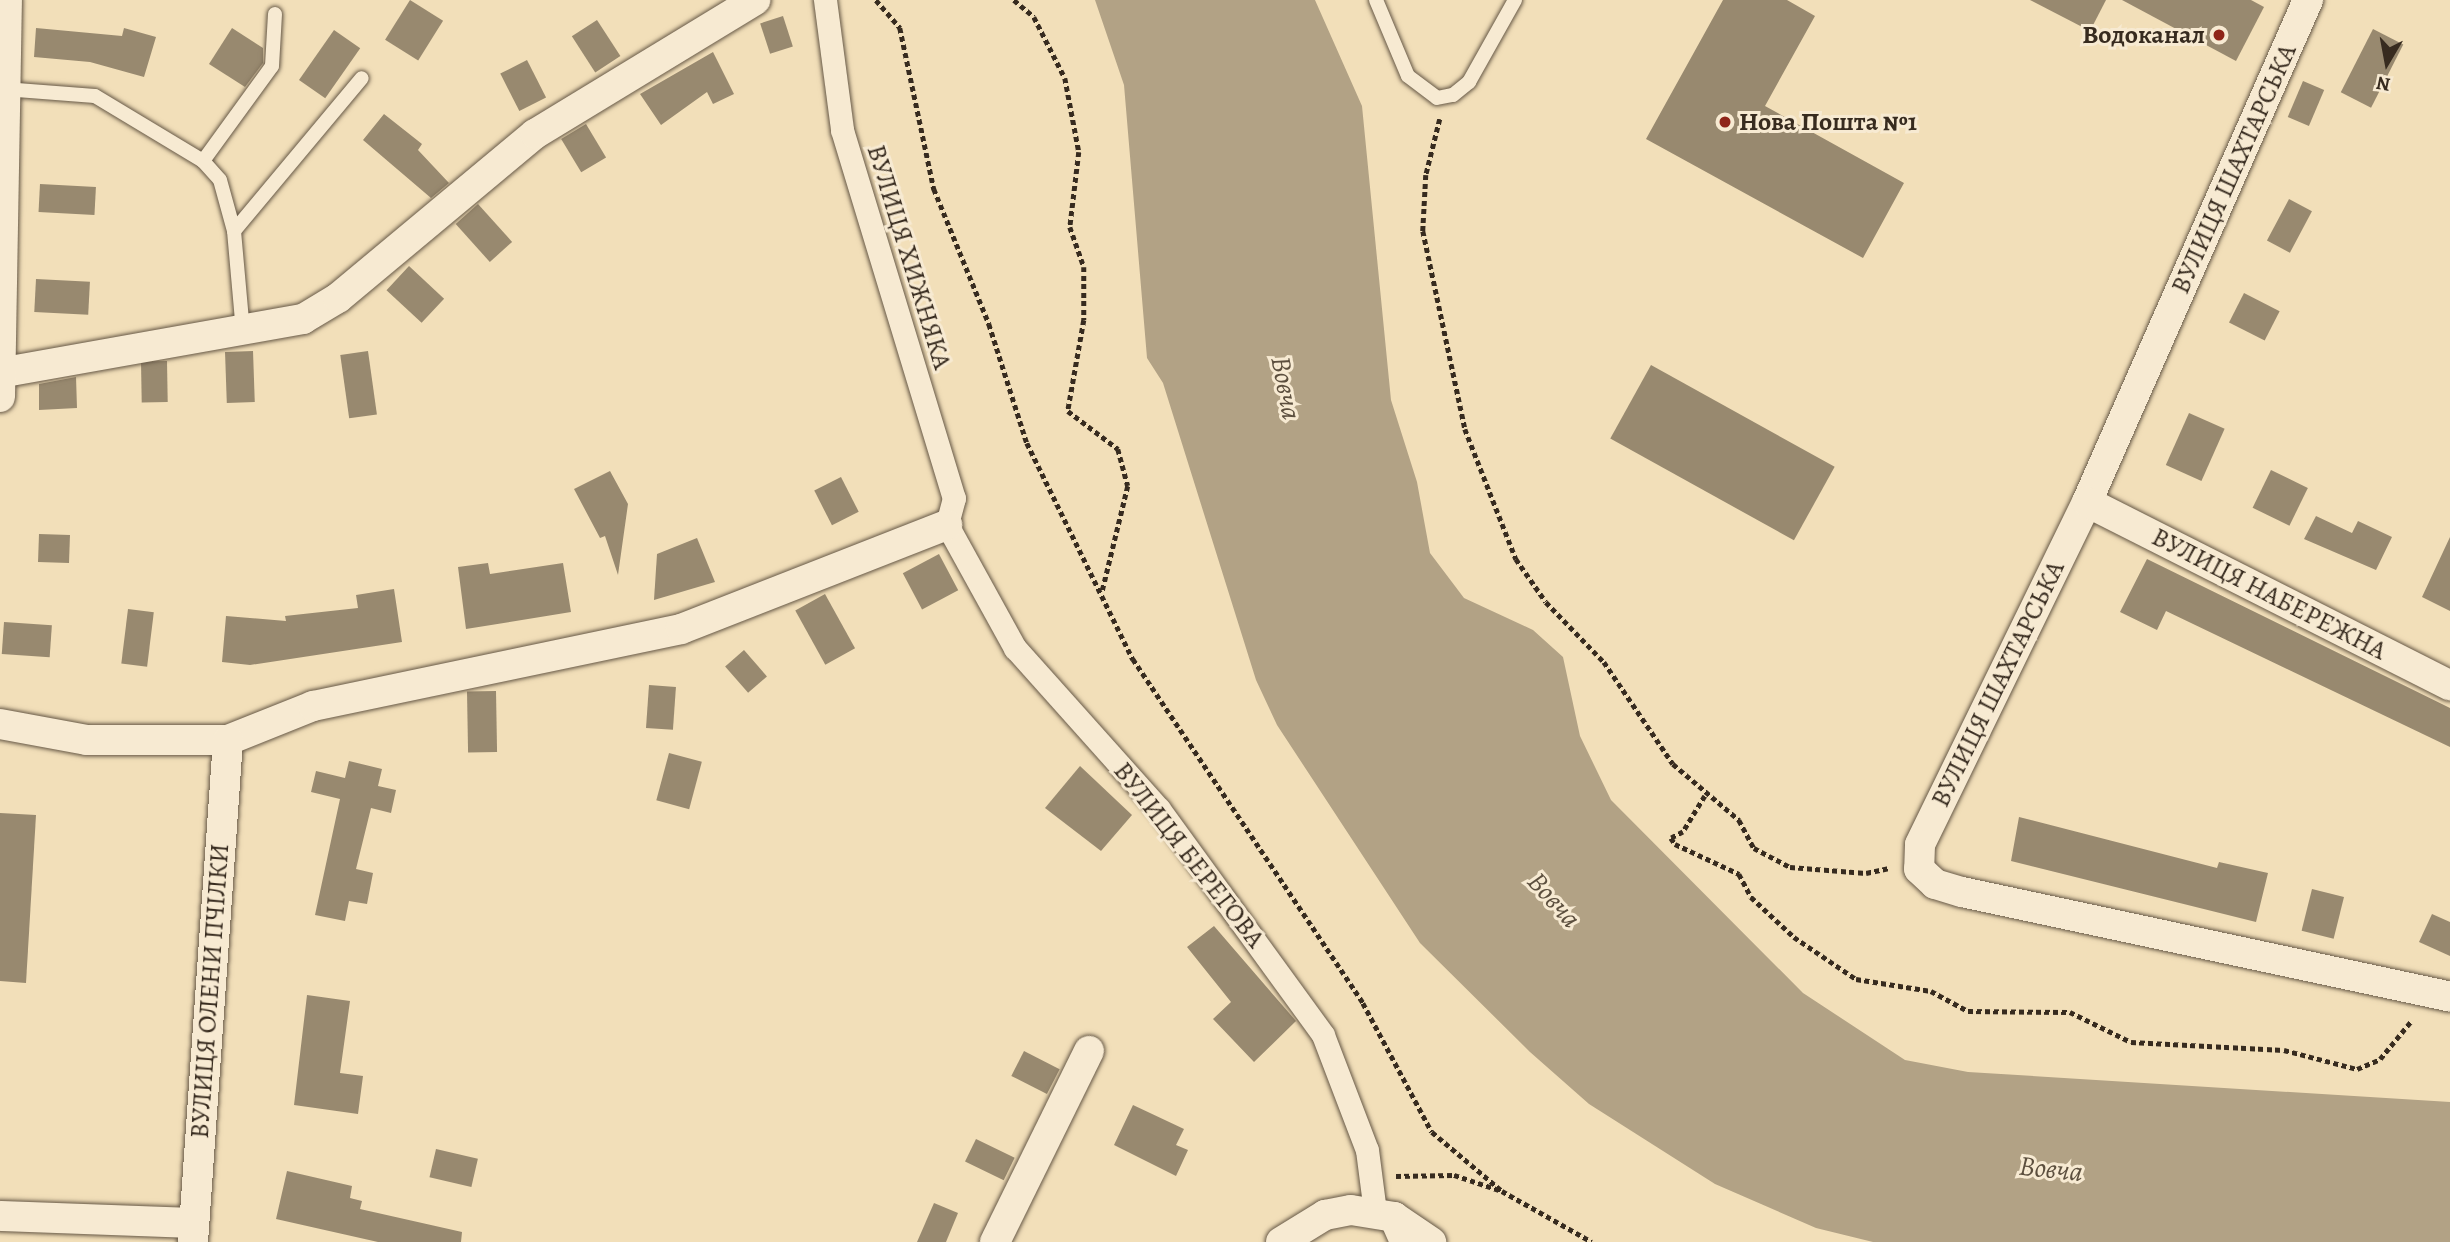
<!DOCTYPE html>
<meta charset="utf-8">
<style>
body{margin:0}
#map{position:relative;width:2450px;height:1242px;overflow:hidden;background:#f2dfb9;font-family:Alegreya,serif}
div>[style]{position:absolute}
.water>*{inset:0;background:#b2a285}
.building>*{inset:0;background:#98896f;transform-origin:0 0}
.path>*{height:4.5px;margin-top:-2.25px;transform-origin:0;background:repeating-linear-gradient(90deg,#372b1f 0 5px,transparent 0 8.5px)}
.roads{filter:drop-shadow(0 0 2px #665846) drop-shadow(0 0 2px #665846)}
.service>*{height:14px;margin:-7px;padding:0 7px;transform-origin:7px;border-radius:7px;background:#f7ead2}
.pedestrian>*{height:23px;margin:-11.5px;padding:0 11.5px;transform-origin:11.5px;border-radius:11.5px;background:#f7ead2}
.minor>*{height:30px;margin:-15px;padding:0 15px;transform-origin:15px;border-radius:15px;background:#f7ead2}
.dots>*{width:19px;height:19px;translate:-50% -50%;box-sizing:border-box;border:4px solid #f7ead2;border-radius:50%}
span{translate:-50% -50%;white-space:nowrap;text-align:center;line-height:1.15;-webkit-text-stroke:6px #f7ead2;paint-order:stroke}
.poi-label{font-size:26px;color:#372b1f;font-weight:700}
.right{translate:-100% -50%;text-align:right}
.left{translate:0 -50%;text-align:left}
.street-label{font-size:26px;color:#372b1f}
.water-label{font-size:28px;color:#5c4f3e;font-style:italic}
.north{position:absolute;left:2352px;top:28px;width:70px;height:70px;-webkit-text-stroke:5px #f7ead2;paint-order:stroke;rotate:190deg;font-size:19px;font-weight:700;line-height:28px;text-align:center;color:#372b1f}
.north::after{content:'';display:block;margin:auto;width:24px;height:32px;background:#372b1f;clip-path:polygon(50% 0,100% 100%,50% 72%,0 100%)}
</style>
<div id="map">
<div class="water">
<div style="clip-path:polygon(1095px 0,1315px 0,1362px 106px,1391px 400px,1417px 482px,1430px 553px,1464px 598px,1533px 630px,1563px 657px,1580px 736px,1611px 800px,1803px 993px,1905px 1060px,1968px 1072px,2450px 1102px,2450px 1242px,1873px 1242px,1816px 1228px,1715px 1184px,1589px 1104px,1530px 1052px,1420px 943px,1277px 725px,1256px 680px,1163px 383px,1147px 358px,1124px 85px)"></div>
</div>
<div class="building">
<div style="left:410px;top:0;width:39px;height:47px;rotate:32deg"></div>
<div style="clip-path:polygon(1723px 0,1787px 0,1815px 16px,1765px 106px,1904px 183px,1863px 258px,1646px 139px)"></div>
<div style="clip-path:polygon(2030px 0,2106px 0,2090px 31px)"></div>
<div style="clip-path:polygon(2122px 0,2251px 0,2264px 7px,2236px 61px)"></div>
<div style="left:783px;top:16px;width:32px;height:24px;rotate:72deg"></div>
<div style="left:597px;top:20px;width:43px;height:30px;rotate:57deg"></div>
<div style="clip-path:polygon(36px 28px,122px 36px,124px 28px,156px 37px,144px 77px,90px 62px,34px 57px)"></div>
<div style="clip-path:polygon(232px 28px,263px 48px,263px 63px,245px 87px,209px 64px)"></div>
<div style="left:2373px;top:29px;width:34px;height:71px;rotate:27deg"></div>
<div style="left:334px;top:30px;width:32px;height:61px;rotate:35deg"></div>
<div style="clip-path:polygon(713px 52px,734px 94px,713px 104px,707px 92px,661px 125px,640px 94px)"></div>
<div style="left:527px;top:60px;width:42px;height:30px;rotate:63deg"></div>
<div style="left:2303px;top:81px;width:23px;height:39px;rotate:23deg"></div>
<div style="clip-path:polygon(384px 114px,422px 144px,418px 150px,449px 183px,431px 198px,363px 140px)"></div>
<div style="left:586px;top:124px;width:39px;height:29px;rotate:59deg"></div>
<div style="left:40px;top:184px;width:56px;height:28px;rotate:3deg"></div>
<div style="left:2289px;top:199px;width:26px;height:47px;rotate:28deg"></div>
<div style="left:478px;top:204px;width:51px;height:30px;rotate:48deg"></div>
<div style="left:409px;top:266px;width:48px;height:33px;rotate:43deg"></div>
<div style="left:36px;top:279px;width:54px;height:33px;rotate:3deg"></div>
<div style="left:2244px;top:293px;width:40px;height:33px;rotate:27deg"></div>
<div style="left:253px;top:351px;width:51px;height:28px;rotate:88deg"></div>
<div style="left:368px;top:351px;width:64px;height:28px;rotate:82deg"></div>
<div style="left:167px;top:361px;width:41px;height:26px;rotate:89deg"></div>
<div style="left:1651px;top:365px;width:210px;height:84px;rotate:29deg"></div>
<div style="clip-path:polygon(76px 377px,77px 408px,39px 410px,39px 384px)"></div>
<div style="left:2189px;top:413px;width:39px;height:57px;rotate:24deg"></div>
<div style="left:2271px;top:470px;width:41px;height:42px;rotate:26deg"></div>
<div style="clip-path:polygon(610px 471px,628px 504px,618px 575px,605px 536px,600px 538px,574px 489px)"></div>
<div style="left:841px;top:477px;width:39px;height:30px;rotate:63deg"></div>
<div style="clip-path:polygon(2316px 516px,2352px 533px,2358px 521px,2392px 537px,2376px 570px,2304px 539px)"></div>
<div style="left:39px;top:534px;width:31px;height:28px;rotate:2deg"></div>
<div style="clip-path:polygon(2450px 537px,2450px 611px,2422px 597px)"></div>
<div style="clip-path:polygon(697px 538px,715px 582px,654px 600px,657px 554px)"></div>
<div style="left:939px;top:554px;width:41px;height:41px;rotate:62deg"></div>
<div style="clip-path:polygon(2147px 559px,2450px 708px,2450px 747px,2166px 611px,2157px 630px,2120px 612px)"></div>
<div style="clip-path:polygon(488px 563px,490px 574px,563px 563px,571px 612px,466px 629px,458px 567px)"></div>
<div style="clip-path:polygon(394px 589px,402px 642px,250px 665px,222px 662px,226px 616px,286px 621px,285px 616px,358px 608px,356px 595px)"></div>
<div style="left:825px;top:594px;width:62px;height:34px;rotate:61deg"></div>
<div style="left:128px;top:609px;width:26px;height:55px;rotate:7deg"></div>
<div style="left:4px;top:622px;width:48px;height:32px;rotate:4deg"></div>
<div style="left:744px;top:650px;width:35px;height:25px;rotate:49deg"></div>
<div style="left:649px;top:685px;width:27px;height:43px;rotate:4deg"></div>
<div style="left:496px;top:691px;width:61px;height:29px;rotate:89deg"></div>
<div style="left:669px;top:753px;width:34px;height:49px;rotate:15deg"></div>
<div style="clip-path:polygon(349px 761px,382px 769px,378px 786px,396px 790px,391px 813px,371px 808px,356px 869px,373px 873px,367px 904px,349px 901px,345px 921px,315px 915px,340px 799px,311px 792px,316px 771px,345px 778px)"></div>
<div style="clip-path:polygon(1080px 766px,1132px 815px,1101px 851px,1045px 808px)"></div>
<div style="clip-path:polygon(0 813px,36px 815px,26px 983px,0 981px)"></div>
<div style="clip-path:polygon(2019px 817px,2217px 868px,2219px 862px,2268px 873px,2256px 922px,2011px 861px)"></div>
<div style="left:2312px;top:889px;width:33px;height:43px;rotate:14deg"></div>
<div style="clip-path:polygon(2432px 914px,2450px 922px,2450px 956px,2419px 942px)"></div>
<div style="clip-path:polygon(1214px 926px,1296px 1021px,1254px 1062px,1213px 1019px,1231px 1002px,1187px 947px)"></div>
<div style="clip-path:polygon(307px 995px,350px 1001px,340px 1073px,363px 1076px,358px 1114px,294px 1105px)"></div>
<div style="left:1024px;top:1051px;width:40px;height:28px;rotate:27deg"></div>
<div style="clip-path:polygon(1133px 1105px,1184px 1129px,1176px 1145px,1188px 1150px,1176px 1176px,1114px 1145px)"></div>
<div style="left:976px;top:1139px;width:43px;height:25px;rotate:26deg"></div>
<div style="left:436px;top:1149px;width:43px;height:29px;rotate:13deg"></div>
<div style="clip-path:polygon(287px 1171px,352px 1186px,350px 1198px,362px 1201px,360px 1209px,462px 1232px,461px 1242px,378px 1242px,276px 1219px)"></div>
<div style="clip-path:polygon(934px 1203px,958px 1213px,946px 1242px,917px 1242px)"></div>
</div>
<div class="path">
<div style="left:876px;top:0;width:37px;rotate:49deg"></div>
<div style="left:900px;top:28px;width:165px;rotate:78.1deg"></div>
<div style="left:934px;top:189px;width:146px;rotate:67.8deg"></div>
<div style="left:989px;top:324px;width:125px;rotate:72.3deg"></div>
<div style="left:1027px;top:443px;width:241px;rotate:63.9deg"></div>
<div style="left:1133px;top:659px;width:414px;rotate:56.2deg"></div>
<div style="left:1363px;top:1003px;width:146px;rotate:61.9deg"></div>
<div style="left:1432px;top:1132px;width:92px;rotate:40.1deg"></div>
<div style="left:1014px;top:0;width:26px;rotate:40deg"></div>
<div style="left:1034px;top:17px;width:68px;rotate:63.1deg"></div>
<div style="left:1065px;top:78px;width:75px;rotate:79.3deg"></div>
<div style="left:1079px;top:152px;width:76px;rotate:96.8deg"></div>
<div style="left:1070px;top:227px;width:42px;rotate:70.7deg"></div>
<div style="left:1084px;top:267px;width:53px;rotate:90deg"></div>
<div style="left:1084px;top:320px;width:92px;rotate:100deg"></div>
<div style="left:1068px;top:411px;width:63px;rotate:37.2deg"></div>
<div style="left:1118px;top:449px;width:38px;rotate:75deg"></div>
<div style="left:1128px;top:486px;width:110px;rotate:103.7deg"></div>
<div style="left:1440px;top:119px;width:58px;rotate:104deg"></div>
<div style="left:1426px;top:175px;width:56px;rotate:93.1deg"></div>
<div style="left:1423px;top:231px;width:202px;rotate:78deg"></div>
<div style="left:1465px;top:429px;width:140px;rotate:68.6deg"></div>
<div style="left:1516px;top:559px;width:52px;rotate:55.1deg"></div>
<div style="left:1546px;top:602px;width:83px;rotate:46deg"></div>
<div style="left:1604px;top:662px;width:123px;rotate:55.9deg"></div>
<div style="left:1673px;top:764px;width:87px;rotate:40.3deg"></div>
<div style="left:1739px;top:820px;width:32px;rotate:62deg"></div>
<div style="left:1754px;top:848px;width:41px;rotate:27.8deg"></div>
<div style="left:1790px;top:867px;width:76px;rotate:4.5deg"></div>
<div style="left:1866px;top:873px;width:25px;rotate:-12deg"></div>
<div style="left:1705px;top:796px;width:42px;rotate:121.4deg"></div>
<div style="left:1683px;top:832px;width:13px;rotate:153deg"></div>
<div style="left:1671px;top:838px;width:7px;rotate:56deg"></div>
<div style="left:1675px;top:844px;width:71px;rotate:25.1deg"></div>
<div style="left:1739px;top:874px;width:26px;rotate:62deg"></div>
<div style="left:1751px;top:897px;width:59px;rotate:42.9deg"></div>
<div style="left:1794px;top:937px;width:75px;rotate:34.1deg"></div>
<div style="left:1856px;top:979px;width:76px;rotate:9.1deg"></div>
<div style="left:1931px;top:991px;width:42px;rotate:28.4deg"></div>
<div style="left:1968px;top:1011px;width:102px;rotate:0.6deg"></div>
<div style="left:2070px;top:1012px;width:68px;rotate:26.2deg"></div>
<div style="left:2131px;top:1042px;width:153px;rotate:3deg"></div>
<div style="left:2284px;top:1050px;width:75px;rotate:14.6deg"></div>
<div style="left:2357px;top:1069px;width:25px;rotate:-23deg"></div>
<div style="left:2380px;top:1059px;width:50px;rotate:-50.6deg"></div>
<div style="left:1396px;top:1176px;width:58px;rotate:-1deg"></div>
<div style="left:1454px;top:1175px;width:51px;rotate:18.4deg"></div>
<div style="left:1502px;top:1191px;width:103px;rotate:29.5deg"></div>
</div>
<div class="roads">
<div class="service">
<div style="left:1376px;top:0;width:82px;rotate:67.2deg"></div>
<div style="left:1408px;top:76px;width:36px;rotate:37deg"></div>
<div style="left:1437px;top:98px;width:16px;rotate:-11deg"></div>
<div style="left:1453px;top:95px;width:21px;rotate:-39deg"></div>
<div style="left:1469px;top:82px;width:94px;rotate:-60.7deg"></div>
<div style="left:4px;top:89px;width:91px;rotate:4.4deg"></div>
<div style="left:95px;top:96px;width:126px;rotate:31deg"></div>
<div style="left:203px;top:161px;width:25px;rotate:48deg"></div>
<div style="left:220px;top:180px;width:53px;rotate:74.6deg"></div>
<div style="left:234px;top:231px;width:100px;rotate:84.9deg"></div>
<div style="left:203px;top:161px;width:117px;rotate:-54deg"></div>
<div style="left:272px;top:66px;width:52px;rotate:-86.7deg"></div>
<div style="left:234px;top:231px;width:199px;rotate:-50.1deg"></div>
</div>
<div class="pedestrian">
<div style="left:825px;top:0;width:131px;rotate:82.5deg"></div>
<div style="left:842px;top:130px;width:385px;rotate:73.1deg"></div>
<div style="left:954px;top:498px;width:28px;rotate:105deg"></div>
<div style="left:947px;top:525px;width:141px;rotate:61.1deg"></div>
<div style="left:1015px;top:648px;width:216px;rotate:48.2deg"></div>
<div style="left:1159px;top:809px;width:279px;rotate:54deg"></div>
<div style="left:1323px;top:1035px;width:123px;rotate:69.1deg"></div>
<div style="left:1367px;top:1150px;width:63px;rotate:82.6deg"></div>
</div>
<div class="minor">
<div style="left:2308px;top:0;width:548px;rotate:113.76deg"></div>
<div style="left:2087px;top:502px;width:381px;rotate:116deg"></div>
<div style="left:1920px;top:845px;width:24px;rotate:92deg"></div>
<div style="left:1919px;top:869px;width:22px;rotate:43deg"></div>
<div style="left:1935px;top:884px;width:28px;rotate:17deg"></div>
<div style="left:1962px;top:892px;width:499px;rotate:12.1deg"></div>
<div style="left:5px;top:372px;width:303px;rotate:-10.1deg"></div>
<div style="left:303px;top:319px;width:41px;rotate:-31deg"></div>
<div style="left:338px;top:298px;width:256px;rotate:-39.8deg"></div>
<div style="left:535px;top:134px;width:258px;rotate:-31.3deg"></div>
<div style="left:0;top:397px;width:397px;rotate:-89deg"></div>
<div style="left:2087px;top:502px;width:407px;rotate:26.8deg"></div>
<div style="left:0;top:724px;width:87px;rotate:10.5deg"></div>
<div style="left:86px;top:740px;width:142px"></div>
<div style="left:228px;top:740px;width:92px;rotate:-21.8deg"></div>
<div style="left:313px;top:706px;width:376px;rotate:-11.8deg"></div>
<div style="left:681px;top:629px;width:286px;rotate:-21.4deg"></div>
<div style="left:0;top:1216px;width:192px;rotate:2.1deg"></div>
<div style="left:1394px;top:1217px;width:45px;rotate:34deg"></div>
<div style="left:193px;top:1242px;width:503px;rotate:-86.01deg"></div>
<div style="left:995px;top:1242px;width:213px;rotate:-63.8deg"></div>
<div style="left:1281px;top:1242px;width:52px;rotate:-31.5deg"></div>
<div style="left:1325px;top:1215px;width:26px;rotate:-11deg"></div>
<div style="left:1351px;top:1210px;width:44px;rotate:9.2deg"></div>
<div style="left:1394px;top:1217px;width:27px;rotate:66deg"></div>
</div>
</div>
<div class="dots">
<div style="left:2219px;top:35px;background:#8f2418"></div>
<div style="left:1725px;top:122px;background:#8f2418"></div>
</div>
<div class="poi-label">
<span class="right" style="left:2205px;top:35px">Водоканал</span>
<span class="left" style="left:1739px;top:122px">Нова Пошта №1</span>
</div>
<div class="street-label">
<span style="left:2234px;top:169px;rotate:-66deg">ВУЛИЦЯ ШАХТАРСЬКА</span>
<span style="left:909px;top:257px;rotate:73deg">ВУЛИЦЯ ХИЖНЯКА</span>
<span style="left:2269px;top:594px;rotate:27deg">ВУЛИЦЯ НАБЕРЕЖНА</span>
<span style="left:1998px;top:684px;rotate:-64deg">ВУЛИЦЯ ШАХТАРСЬКА</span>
<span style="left:1189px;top:855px;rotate:52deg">ВУЛИЦЯ БЕРЕГОВА</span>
<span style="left:210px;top:991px;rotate:-86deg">ВУЛИЦЯ ОЛЕНИ ПЧІЛКИ</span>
</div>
<div class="water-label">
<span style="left:1286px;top:388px;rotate:79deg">Вовча</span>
<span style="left:1554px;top:900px;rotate:48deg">Вовча</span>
<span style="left:2051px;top:1169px;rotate:6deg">Вовча</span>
</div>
<div class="north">N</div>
</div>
